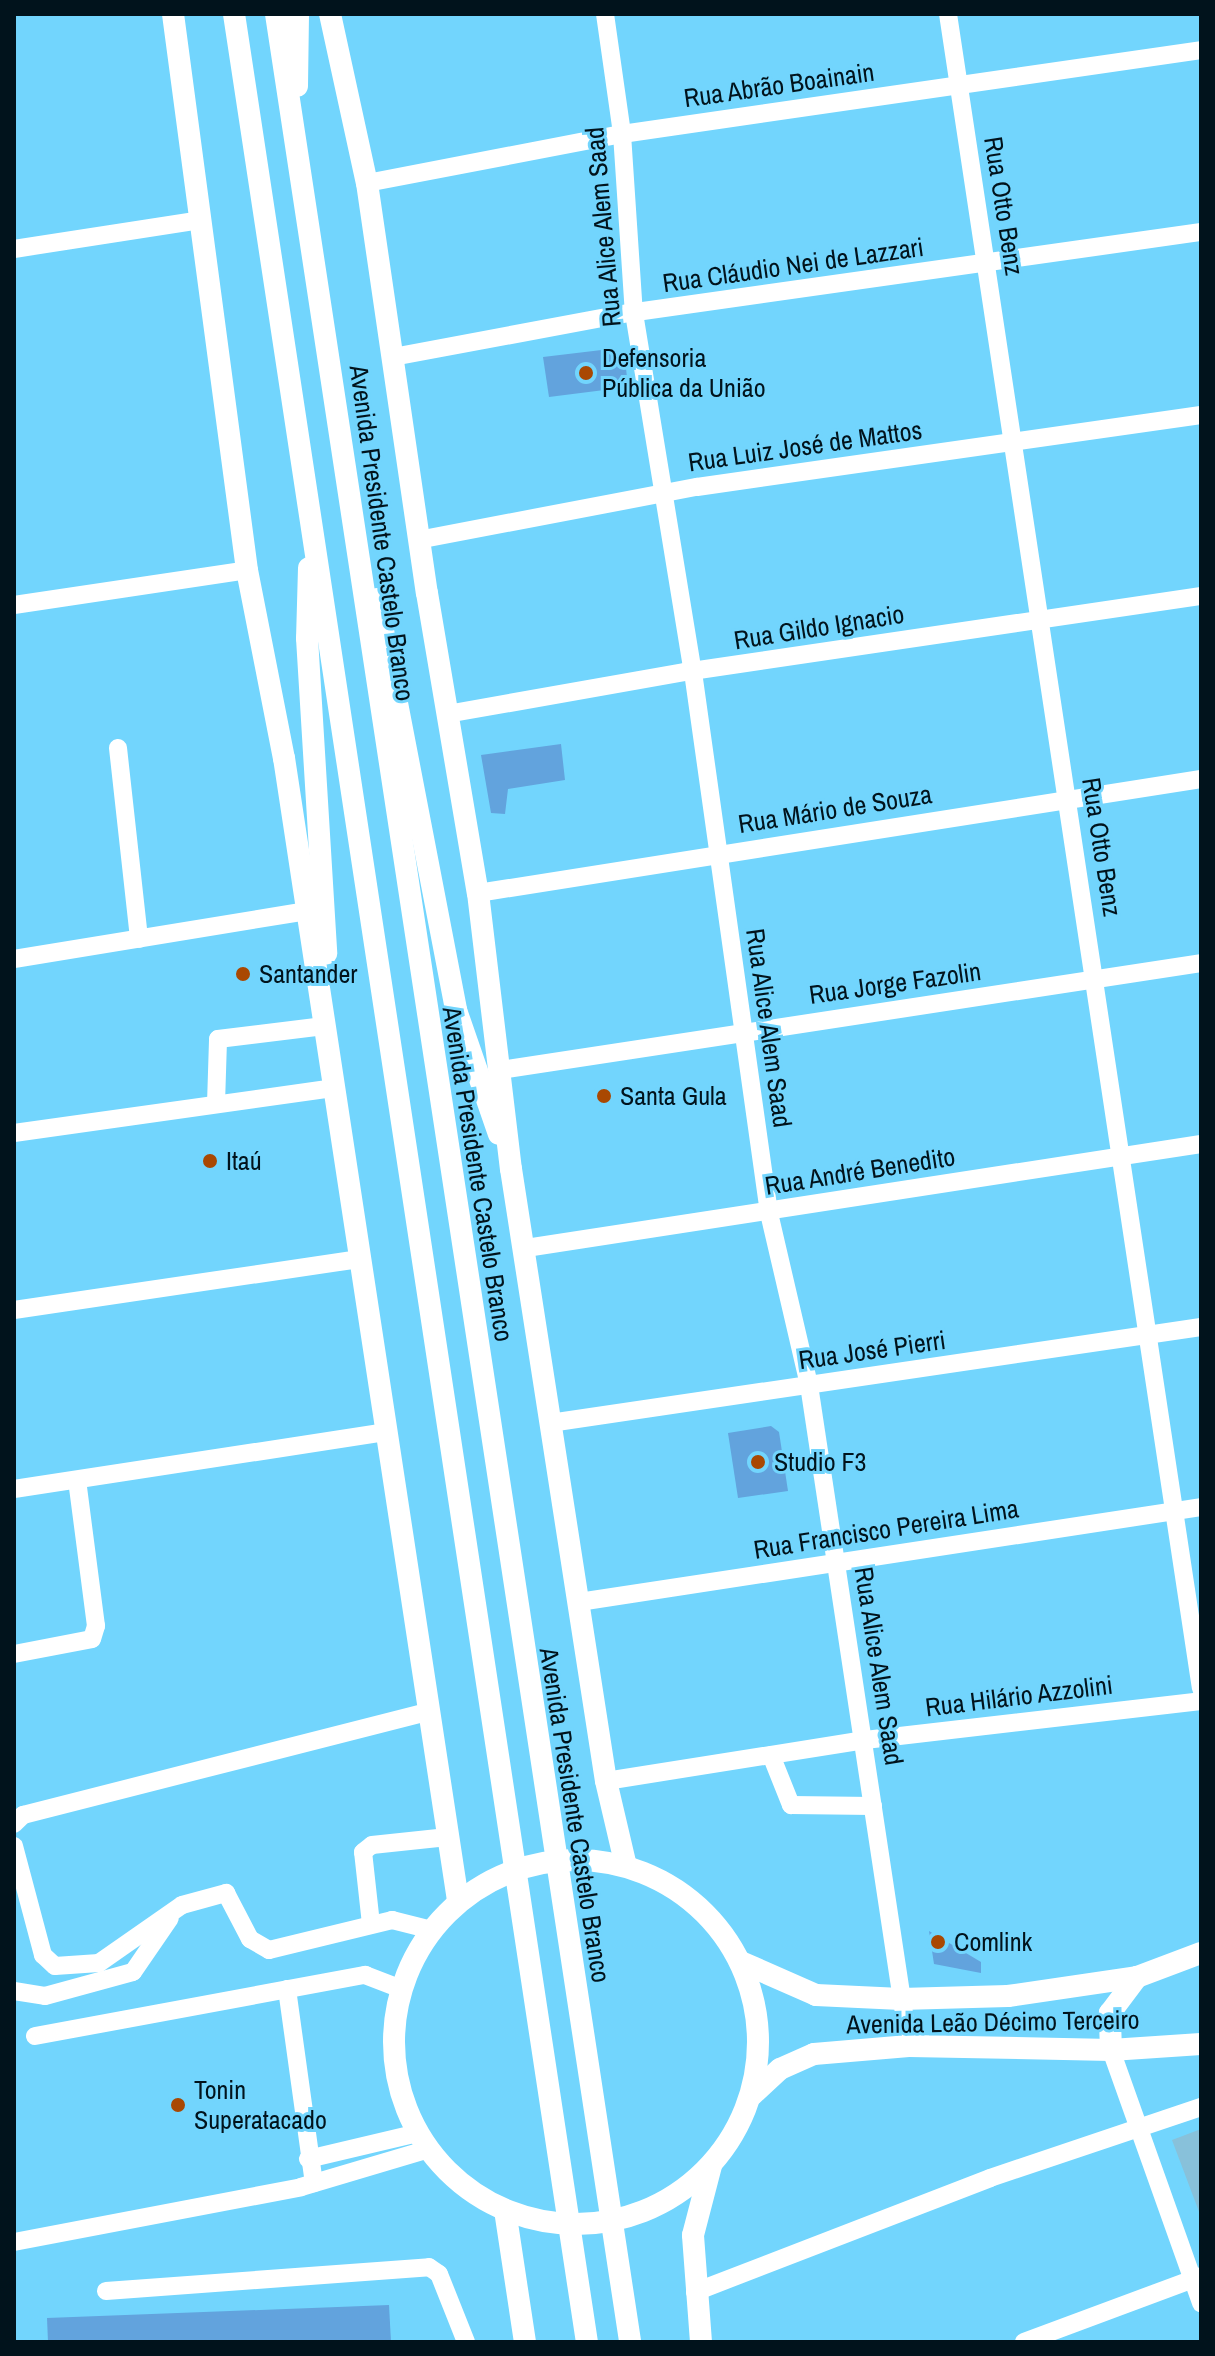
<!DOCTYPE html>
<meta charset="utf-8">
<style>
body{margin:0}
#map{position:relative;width:1215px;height:2356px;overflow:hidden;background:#72d5fd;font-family:"Archivo Narrow",sans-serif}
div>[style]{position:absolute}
.green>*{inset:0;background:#88c1da}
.building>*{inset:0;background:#62a3dd}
.minor>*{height:18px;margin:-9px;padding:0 9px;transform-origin:9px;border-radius:9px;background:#fff}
.major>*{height:22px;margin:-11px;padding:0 11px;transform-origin:11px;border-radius:11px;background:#fff}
.major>.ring{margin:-11px;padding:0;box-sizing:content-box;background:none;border:22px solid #fff;border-radius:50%}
.dots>*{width:22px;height:22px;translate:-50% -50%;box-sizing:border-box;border:4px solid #72d5fd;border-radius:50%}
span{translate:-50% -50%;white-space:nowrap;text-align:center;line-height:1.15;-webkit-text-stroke:6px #72d5fd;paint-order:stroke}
.street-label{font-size:26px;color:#01131c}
.poi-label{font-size:26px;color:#01131c}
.left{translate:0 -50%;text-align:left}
.frame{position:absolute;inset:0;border:16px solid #01131c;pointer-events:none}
</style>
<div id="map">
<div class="green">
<div style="clip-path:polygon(1201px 2129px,1201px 2217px,1172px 2140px)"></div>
</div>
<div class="building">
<div style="clip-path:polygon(610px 349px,625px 359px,628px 387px,549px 397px,543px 357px)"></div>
<div style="clip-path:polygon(561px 744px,565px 780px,508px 789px,505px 814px,491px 813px,481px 755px)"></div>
<div style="clip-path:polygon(771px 1426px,779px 1432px,788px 1491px,738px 1498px,728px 1433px)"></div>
<div style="clip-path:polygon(929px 1931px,981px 1962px,981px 1973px,934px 1964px)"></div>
<div style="clip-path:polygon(389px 2305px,391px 2342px,48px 2342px,47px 2318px)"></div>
</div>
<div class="minor">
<div style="left:605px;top:14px;width:121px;rotate:81.9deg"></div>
<div style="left:622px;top:134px;width:179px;rotate:86.2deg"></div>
<div style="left:634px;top:313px;width:364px;rotate:80.7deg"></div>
<div style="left:693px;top:672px;width:546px;rotate:82deg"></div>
<div style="left:769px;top:1213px;width:177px;rotate:76.9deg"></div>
<div style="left:809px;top:1385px;width:669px;rotate:81.4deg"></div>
<div style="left:948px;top:14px;width:1693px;rotate:81.41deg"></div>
<div style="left:367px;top:183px;width:260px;rotate:-10.9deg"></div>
<div style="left:622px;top:134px;width:585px;rotate:-8.25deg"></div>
<div style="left:14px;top:249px;width:190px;rotate:-8.8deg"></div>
<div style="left:393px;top:357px;width:240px;rotate:-10.6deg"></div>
<div style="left:629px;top:313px;width:578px;rotate:-8.06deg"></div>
<div style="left:418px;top:540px;width:284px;rotate:-10.8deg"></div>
<div style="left:697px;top:487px;width:509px;rotate:-8.13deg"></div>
<div style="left:14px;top:605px;width:236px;rotate:-8.5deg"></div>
<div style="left:447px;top:714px;width:242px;rotate:-10deg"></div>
<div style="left:685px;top:672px;width:522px;rotate:-8.38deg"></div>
<div style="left:118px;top:748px;width:192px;rotate:83.7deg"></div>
<div style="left:478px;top:893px;width:732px;rotate:-8.96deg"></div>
<div style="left:14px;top:959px;width:297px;rotate:-9.3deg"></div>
<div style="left:501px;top:1070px;width:708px;rotate:-8.69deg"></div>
<div style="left:216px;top:1104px;width:65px;rotate:-88.2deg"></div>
<div style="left:218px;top:1039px;width:107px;rotate:-7deg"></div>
<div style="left:14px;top:1133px;width:322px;rotate:-8deg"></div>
<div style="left:526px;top:1248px;width:683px;rotate:-8.76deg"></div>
<div style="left:14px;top:1310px;width:351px;rotate:-8.4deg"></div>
<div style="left:550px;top:1423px;width:658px;rotate:-8.39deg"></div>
<div style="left:14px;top:1489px;width:377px;rotate:-8.7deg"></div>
<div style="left:579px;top:1602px;width:629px;rotate:-8.68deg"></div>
<div style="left:14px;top:1654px;width:79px;rotate:-10.9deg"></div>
<div style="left:92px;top:1639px;width:14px;rotate:-73deg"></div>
<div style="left:96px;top:1626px;width:147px;rotate:-97.4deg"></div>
<div style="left:771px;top:1755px;width:54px;rotate:68.2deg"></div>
<div style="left:791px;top:1805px;width:82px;rotate:0.7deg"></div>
<div style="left:606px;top:1781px;width:262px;rotate:-9deg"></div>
<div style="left:865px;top:1740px;width:338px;rotate:-6.6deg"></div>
<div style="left:14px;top:1824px;width:13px;rotate:-45deg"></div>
<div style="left:23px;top:1815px;width:420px;rotate:-14.3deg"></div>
<div style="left:14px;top:1846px;width:113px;rotate:75.1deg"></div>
<div style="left:43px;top:1955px;width:16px;rotate:43deg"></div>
<div style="left:55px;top:1966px;width:44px;rotate:-3.9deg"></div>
<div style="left:99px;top:1963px;width:101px;rotate:-34.9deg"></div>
<div style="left:182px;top:1905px;width:46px;rotate:-15.3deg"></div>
<div style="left:226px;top:1893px;width:52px;rotate:62.4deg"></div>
<div style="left:250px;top:1939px;width:22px;rotate:30deg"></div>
<div style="left:269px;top:1950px;width:127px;rotate:-13.7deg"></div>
<div style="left:392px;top:1920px;width:41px;rotate:14deg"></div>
<div style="left:371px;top:1924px;width:72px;rotate:-96.3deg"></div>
<div style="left:363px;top:1852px;width:11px;rotate:-38deg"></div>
<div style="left:372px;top:1845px;width:76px;rotate:-6deg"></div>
<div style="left:287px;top:1989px;width:196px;rotate:82.1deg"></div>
<div style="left:14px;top:1991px;width:31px;rotate:9deg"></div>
<div style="left:45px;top:1996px;width:91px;rotate:-15.3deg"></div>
<div style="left:133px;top:1972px;width:65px;rotate:-55.6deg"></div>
<div style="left:35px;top:2036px;width:336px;rotate:-10.5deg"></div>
<div style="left:365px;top:1975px;width:39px;rotate:21deg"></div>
<div style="left:1111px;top:2050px;width:269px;rotate:70.4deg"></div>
<div style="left:308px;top:2159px;width:113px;rotate:-13.3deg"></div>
<div style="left:14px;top:2242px;width:292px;rotate:-10.8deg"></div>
<div style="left:301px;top:2187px;width:134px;rotate:-16.5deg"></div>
<div style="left:106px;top:2291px;width:324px;rotate:-4.2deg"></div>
<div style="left:429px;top:2267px;width:12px;rotate:35deg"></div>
<div style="left:439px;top:2274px;width:73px;rotate:68.3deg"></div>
<div style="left:695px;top:2292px;width:316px;rotate:-21.1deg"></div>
<div style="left:990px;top:2178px;width:223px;rotate:-18.6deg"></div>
<div style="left:1024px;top:2342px;width:189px;rotate:-20.4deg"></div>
</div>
<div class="major">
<div style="left:173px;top:14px;width:561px;rotate:82.42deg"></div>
<div style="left:247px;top:570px;width:192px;rotate:78.9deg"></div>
<div style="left:284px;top:758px;width:1156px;rotate:81.34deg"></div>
<div style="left:234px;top:14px;width:2355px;rotate:81.38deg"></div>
<div style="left:276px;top:14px;width:2355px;rotate:81.35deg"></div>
<div style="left:330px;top:14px;width:173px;rotate:77.7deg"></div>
<div style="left:367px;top:183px;width:414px;rotate:81.7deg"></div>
<div style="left:427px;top:593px;width:304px;rotate:80.4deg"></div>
<div style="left:478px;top:893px;width:278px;rotate:83.2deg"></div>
<div style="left:511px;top:1169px;width:619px;rotate:81.18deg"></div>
<div style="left:606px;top:1781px;width:87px;rotate:76.8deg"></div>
<div style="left:297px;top:86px;width:72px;rotate:-89.2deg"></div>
<div style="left:309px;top:568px;width:70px;rotate:91.6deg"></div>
<div style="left:307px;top:638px;width:316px;rotate:86.5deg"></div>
<div style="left:377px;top:599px;width:419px;rotate:79.1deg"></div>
<div style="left:456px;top:1010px;width:131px;rotate:70.9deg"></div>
<div class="ring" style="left:394px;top:1860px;width:342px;height:342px"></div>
<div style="left:741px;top:1962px;width:82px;rotate:23.7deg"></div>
<div style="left:816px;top:1995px;width:85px;rotate:2.7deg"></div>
<div style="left:901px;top:1999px;width:107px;rotate:-1.6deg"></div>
<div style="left:1008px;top:1996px;width:130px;rotate:-8.4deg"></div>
<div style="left:1137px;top:1977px;width:68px;rotate:-20.6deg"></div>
<div style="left:1111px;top:2050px;width:37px;rotate:-92deg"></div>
<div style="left:1110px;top:2013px;width:45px;rotate:-53.1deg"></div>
<div style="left:752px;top:2095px;width:38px;rotate:-43deg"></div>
<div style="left:780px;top:2069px;width:37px;rotate:-24deg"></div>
<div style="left:814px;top:2054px;width:95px;rotate:-4.8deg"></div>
<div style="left:909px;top:2046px;width:202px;rotate:1.1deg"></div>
<div style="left:1111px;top:2050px;width:90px;rotate:-3.8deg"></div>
<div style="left:505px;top:2210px;width:134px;rotate:81.4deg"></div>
<div style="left:701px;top:2342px;width:107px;rotate:-94.3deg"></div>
<div style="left:693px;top:2235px;width:71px;rotate:-75.4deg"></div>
</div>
<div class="dots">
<div style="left:586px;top:373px;background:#a94802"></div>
<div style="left:243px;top:974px;background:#a94802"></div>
<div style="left:604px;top:1096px;background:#a94802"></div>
<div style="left:210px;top:1161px;background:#a94802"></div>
<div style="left:758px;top:1462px;background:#a94802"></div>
<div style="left:938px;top:1942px;background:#a94802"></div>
<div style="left:178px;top:2105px;background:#a94802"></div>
</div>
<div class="street-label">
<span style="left:779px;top:85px;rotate:-8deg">Rua Abrão Boainain</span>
<span style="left:1004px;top:206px;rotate:81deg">Rua Otto Benz</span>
<span style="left:603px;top:227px;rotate:-95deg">Rua Alice Alem Saad</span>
<span style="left:793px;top:265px;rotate:-8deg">Rua Cláudio Nei de Lazzari</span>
<span style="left:805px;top:446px;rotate:-8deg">Rua Luiz José de Mattos</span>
<span style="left:382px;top:533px;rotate:82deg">Avenida Presidente Castelo Branco</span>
<span style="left:819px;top:627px;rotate:-9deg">Rua Gildo Ignacio</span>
<span style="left:835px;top:809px;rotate:-9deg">Rua Mário de Souza</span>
<span style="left:1102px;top:847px;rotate:81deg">Rua Otto Benz</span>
<span style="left:895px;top:983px;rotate:-8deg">Rua Jorge Fazolin</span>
<span style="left:769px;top:1028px;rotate:82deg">Rua Alice Alem Saad</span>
<span style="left:860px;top:1171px;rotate:-9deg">Rua André Benedito</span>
<span style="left:478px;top:1174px;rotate:81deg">Avenida Presidente Castelo Branco</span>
<span style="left:872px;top:1350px;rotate:-8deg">Rua José Pierri</span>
<span style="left:886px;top:1529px;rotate:-9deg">Rua Francisco Pereira Lima</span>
<span style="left:879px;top:1666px;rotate:81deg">Rua Alice Alem Saad</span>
<span style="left:1019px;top:1696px;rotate:-7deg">Rua Hilário Azzolini</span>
<span style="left:575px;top:1815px;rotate:81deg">Avenida Presidente Castelo Branco</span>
<span style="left:993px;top:2022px;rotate:-1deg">Avenida Leão Décimo Terceiro</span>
</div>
<div class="poi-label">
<span class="left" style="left:602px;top:373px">Defensoria<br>Pública da União</span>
<span class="left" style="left:259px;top:974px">Santander</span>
<span class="left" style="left:620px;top:1096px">Santa Gula</span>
<span class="left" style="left:226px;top:1161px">Itaú</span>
<span class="left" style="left:774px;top:1462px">Studio F3</span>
<span class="left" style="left:954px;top:1942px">Comlink</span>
<span class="left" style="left:194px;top:2105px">Tonin<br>Superatacado</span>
</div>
<div class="frame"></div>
</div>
